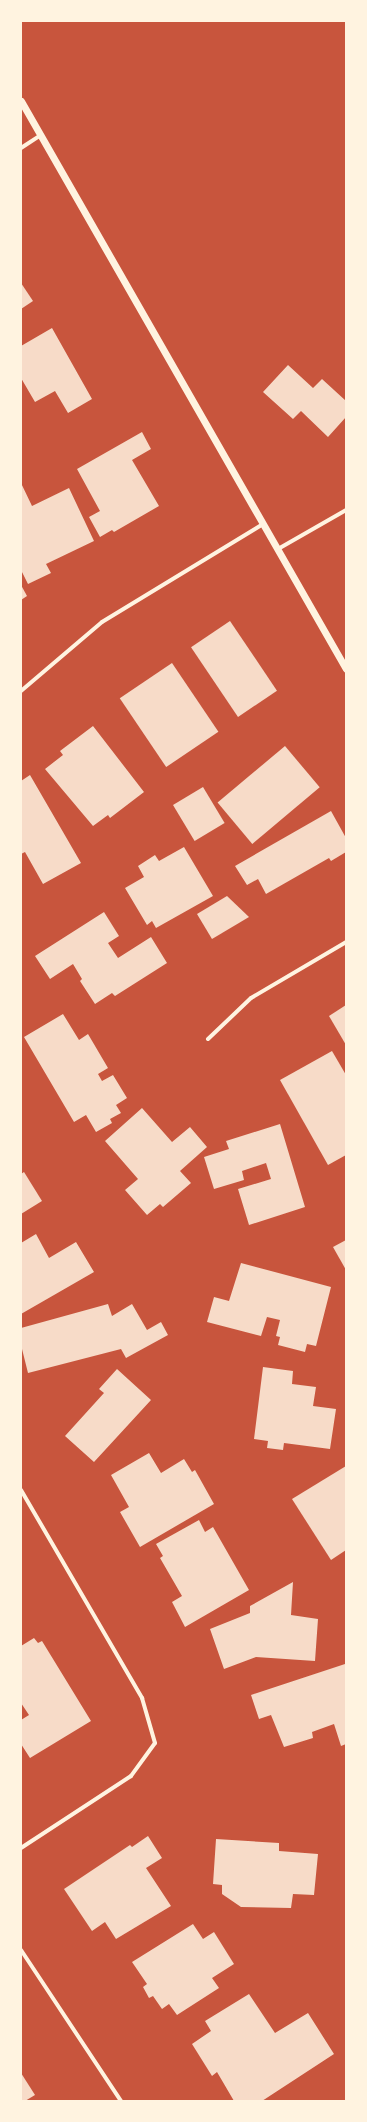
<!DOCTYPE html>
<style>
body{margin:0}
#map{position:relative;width:367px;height:2122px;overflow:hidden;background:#c8553d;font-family:Cabin,sans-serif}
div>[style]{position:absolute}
.building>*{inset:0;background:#f7dbc8;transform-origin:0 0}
.minor>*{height:4px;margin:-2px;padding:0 2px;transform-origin:2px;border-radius:2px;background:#fff3e0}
.tertiary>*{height:7px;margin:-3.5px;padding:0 3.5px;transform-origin:3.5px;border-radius:3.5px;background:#fff3e0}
span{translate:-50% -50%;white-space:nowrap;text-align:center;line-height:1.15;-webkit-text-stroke:3px #fff3e0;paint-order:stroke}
.frame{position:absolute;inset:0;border:22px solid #fff3e0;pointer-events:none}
</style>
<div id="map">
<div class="building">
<div style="clip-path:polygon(21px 283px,33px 301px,21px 309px)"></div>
<div style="clip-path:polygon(52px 328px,92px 399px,68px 413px,55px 391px,35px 402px,21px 378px,21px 346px)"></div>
<div style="clip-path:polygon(288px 365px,313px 388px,322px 379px,346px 401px,346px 417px,328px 437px,301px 411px,293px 419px,263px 392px)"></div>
<div style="clip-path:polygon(142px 432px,151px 449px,132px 460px,159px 506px,114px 532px,112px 530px,100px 537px,89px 517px,100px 511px,77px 469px)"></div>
<div style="clip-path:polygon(21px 483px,32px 506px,69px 488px,94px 541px,46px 564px,51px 573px,28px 584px,21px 570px)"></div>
<div style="clip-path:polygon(21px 585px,27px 596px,21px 600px)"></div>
<div style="left:230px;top:621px;width:84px;height:47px;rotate:56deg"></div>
<div style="left:172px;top:663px;width:83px;height:63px;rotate:56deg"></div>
<div style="clip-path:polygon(93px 726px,144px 792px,110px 818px,108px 815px,93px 826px,45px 769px,63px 755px,60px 751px)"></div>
<div style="left:285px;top:746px;width:54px;height:88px;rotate:50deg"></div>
<div style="clip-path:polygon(30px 775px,81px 863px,43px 884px,25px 852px,21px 854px,21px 781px)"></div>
<div style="left:203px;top:787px;width:42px;height:35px;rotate:59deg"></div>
<div style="clip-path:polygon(331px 811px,346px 838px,346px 852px,331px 861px,329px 858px,266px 894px,258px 879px,247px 885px,235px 866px)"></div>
<div style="clip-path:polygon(184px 847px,213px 896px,156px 928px,152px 921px,147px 925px,125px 888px,144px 877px,138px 866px,155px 855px,159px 861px)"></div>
<div style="clip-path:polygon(227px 896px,249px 917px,212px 939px,197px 914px)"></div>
<div style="clip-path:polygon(104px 912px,119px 936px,108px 943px,118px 958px,151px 937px,167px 963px,115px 996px,112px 993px,95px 1004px,80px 981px,82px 979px,73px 964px,50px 979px,35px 956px)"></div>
<div style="clip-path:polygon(346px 1005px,346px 1045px,329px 1016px)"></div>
<div style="clip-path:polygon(63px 1014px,79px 1040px,88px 1034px,108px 1068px,98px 1074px,102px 1081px,113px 1075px,127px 1098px,116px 1105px,121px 1113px,110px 1119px,112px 1123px,96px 1132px,86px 1115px,74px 1122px,24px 1037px)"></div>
<div style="clip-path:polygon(332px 1051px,346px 1075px,346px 1155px,328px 1165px,280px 1080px)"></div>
<div style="clip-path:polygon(142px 1108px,172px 1142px,190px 1127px,207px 1147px,180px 1171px,191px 1183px,163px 1207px,160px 1204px,147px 1215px,125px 1190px,138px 1179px,105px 1141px)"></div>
<div style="clip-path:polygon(280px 1124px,305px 1207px,249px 1225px,238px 1189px,271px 1179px,266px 1163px,242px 1171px,244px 1180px,214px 1189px,204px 1157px,229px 1149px,226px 1141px)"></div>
<div style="clip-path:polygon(24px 1172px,42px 1201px,21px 1214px,21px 1174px)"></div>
<div style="clip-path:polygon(36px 1234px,49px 1258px,76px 1242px,94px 1272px,21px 1314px,21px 1243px)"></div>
<div style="clip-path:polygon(346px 1240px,346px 1270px,333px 1247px)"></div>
<div style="clip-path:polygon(241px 1263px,331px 1287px,316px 1346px,307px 1344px,305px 1352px,278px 1345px,280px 1337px,276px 1336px,280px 1320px,267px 1317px,261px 1336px,207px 1322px,214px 1297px,229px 1301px)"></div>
<div style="clip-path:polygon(108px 1304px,112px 1316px,132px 1304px,147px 1330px,161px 1322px,168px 1335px,126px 1358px,121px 1349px,28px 1373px,21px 1345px,21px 1328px)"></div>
<div style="clip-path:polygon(263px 1367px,293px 1371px,292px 1384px,316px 1387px,313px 1406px,336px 1409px,330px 1449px,284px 1443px,283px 1450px,267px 1448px,268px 1441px,254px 1439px)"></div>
<div style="clip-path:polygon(117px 1369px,151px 1400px,94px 1462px,65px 1436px,104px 1393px,99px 1389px)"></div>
<div style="clip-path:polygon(149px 1453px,161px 1473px,184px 1459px,192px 1472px,195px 1470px,214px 1504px,140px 1547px,120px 1512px,129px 1507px,111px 1475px)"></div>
<div style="clip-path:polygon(346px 1466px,346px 1550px,331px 1560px,292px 1499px)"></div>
<div style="clip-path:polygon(199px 1520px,205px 1532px,213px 1527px,249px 1590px,185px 1627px,172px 1602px,182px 1596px,160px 1558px,163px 1556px,156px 1544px)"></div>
<div style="clip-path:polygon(293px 1582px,291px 1615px,318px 1619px,315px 1661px,256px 1657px,224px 1669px,210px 1629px,250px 1613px,250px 1606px)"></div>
<div style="clip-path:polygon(34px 1638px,38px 1643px,42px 1641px,91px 1721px,30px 1758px,21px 1744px,21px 1720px,29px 1715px,21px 1703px,21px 1646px)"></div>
<div style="clip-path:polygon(345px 1664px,346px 1744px,341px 1746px,334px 1724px,312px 1732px,313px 1738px,284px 1747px,271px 1715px,259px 1719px,251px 1695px)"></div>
<div style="clip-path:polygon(148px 1836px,162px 1858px,146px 1868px,171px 1906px,116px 1939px,105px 1922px,92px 1931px,64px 1889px,130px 1845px,132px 1847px)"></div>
<div style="clip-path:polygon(216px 1839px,279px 1843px,279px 1851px,318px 1854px,314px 1895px,293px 1894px,291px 1908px,241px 1907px,222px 1894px,222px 1885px,213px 1884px)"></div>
<div style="clip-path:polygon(193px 1924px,203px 1939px,214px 1932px,234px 1964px,212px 1978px,219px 1988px,177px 2015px,169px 2004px,162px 2009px,153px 1996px,149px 1998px,143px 1987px,147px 1984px,132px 1962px)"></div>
<div style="clip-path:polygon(249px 1994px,275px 2033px,308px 2013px,334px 2054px,262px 2101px,234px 2101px,217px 2072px,212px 2076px,192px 2044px,211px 2031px,205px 2021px)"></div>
<div style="clip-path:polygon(21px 2073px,35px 2095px,25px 2101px,21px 2101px)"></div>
</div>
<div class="minor">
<div style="left:21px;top:148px;width:24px;rotate:-33deg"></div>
<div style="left:278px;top:549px;width:78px;rotate:-29.8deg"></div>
<div style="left:21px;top:691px;width:106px;rotate:-40.4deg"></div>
<div style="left:102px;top:622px;width:188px;rotate:-31.3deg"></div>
<div style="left:208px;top:1039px;width:59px;rotate:-43.6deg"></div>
<div style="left:251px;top:998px;width:110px;rotate:-30.5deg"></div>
<div style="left:21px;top:1490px;width:241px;rotate:59.8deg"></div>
<div style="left:142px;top:1698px;width:47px;rotate:73.9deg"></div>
<div style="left:155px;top:1743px;width:41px;rotate:126deg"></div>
<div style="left:131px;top:1776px;width:131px;rotate:146.8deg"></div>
<div style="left:21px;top:1950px;width:181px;rotate:56.5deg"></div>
</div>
<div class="tertiary">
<div style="left:21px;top:101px;width:654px;rotate:60.22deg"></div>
</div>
<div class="frame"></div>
</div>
